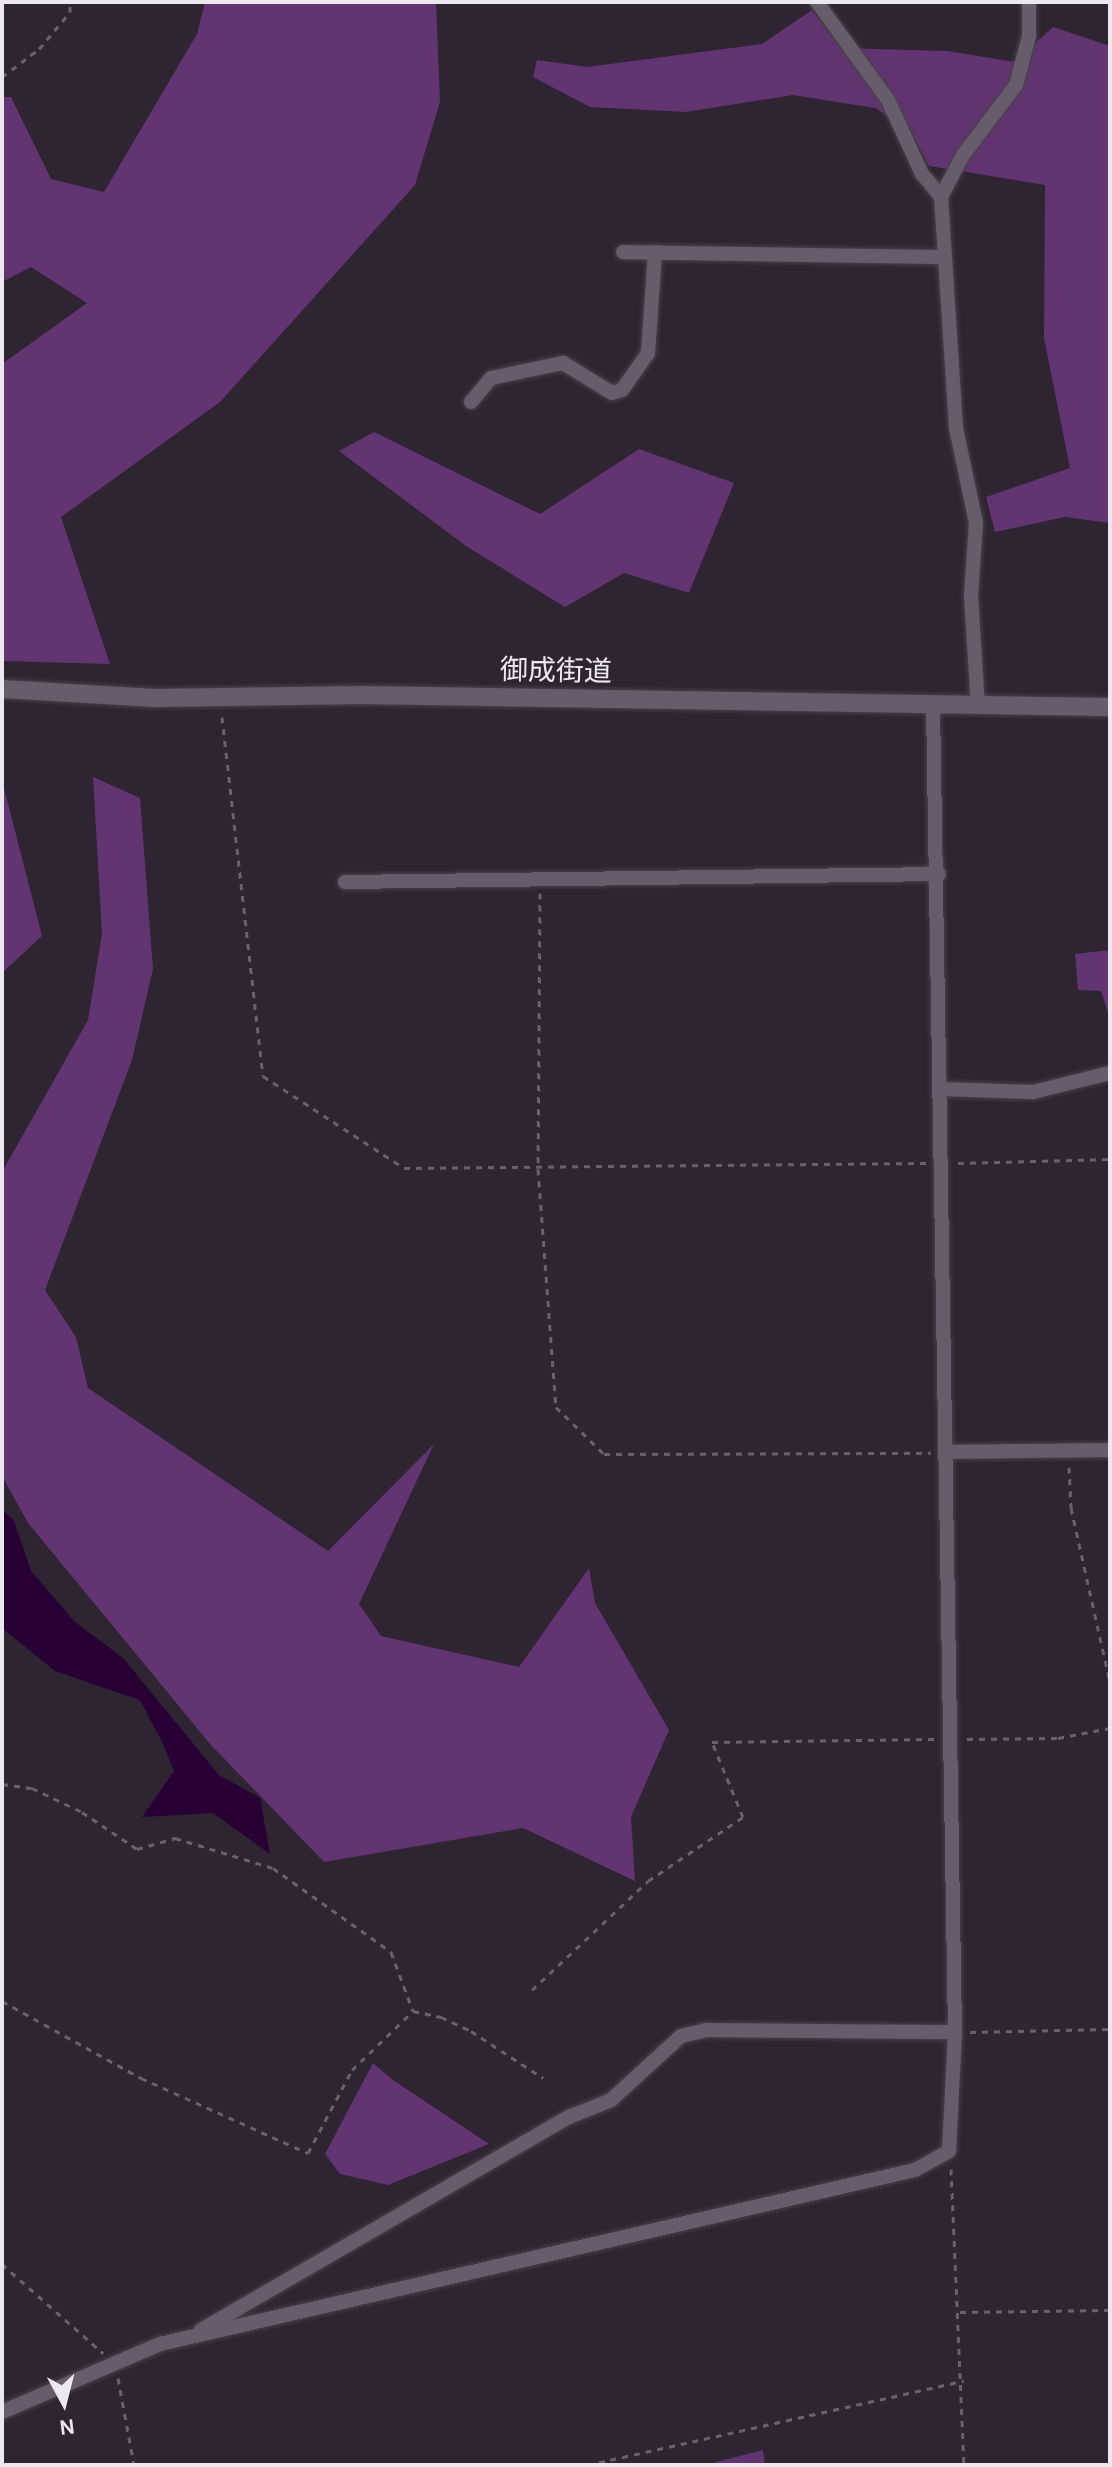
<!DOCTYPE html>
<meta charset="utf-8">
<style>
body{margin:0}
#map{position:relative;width:1112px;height:2467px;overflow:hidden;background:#2e2432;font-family:Karla,"Noto Sans JP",sans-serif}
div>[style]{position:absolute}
.green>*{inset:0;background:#623472}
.water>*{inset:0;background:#290036}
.path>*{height:3px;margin-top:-1.5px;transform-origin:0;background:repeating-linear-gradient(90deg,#6a616d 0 6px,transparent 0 12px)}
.roads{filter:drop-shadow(0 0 2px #4a414d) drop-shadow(0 0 2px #4a414d)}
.minor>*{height:14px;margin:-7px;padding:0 7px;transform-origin:7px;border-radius:7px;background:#675c6b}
.tertiary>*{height:18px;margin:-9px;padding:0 9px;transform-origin:9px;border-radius:9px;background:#675c6b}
span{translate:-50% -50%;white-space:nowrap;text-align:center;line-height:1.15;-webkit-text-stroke:6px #2e2432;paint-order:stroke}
.street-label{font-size:28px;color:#ede7f0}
.frame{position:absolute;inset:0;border:4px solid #ede7f0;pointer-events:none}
.north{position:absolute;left:24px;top:2363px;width:80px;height:80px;-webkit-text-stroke:6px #2e2432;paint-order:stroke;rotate:173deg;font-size:22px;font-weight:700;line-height:32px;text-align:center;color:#ede7f0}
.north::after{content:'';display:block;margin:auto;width:28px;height:36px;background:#ede7f0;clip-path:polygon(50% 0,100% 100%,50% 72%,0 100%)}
</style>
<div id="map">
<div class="green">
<div style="clip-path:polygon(205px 2px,436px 2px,440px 102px,415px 185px,220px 402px,61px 517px,110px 664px,2px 661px,2px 364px,87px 303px,31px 267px,2px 282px,2px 97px,11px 97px,51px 179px,104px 192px,197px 34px)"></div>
<div style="clip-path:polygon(812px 10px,841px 48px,948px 51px,1015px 62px,1053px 27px,1110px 46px,1110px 523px,1065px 517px,995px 532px,986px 497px,1070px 468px,1044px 338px,1045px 185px,929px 166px,909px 128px,875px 108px,793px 95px,686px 112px,590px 107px,533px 77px,537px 60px,587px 67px,762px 44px)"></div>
<div style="clip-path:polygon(374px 432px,540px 514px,639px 449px,734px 483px,689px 593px,624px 573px,565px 607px,466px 546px,339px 451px)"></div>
<div style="clip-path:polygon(93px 777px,140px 798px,153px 969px,132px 1060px,45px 1290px,76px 1337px,88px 1388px,328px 1551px,434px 1444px,359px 1604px,381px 1636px,519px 1667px,589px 1568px,595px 1603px,669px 1730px,631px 1817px,635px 1881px,523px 1828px,324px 1862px,211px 1745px,28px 1523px,2px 1476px,2px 1172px,88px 1020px,102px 934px)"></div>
<div style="clip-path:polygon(2px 780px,42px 936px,2px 973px)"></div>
<div style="clip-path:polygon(1110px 950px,1110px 1019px,1101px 991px,1078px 990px,1075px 954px)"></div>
<div style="clip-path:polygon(373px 2063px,393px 2080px,489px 2144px,388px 2185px,340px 2174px,325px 2154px)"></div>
<div style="clip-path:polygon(763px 2450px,765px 2465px,705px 2465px)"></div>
</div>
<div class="water">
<div style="clip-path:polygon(2px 1509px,14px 1521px,31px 1571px,75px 1622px,123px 1658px,219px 1775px,260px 1798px,270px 1854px,213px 1813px,142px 1817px,174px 1771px,163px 1744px,140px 1700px,55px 1671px,2px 1628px)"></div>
</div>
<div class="path">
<div style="left:2px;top:77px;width:46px;rotate:-37.1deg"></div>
<div style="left:39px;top:49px;width:48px;rotate:-50deg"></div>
<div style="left:70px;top:12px;width:10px;rotate:-90deg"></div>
<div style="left:222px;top:717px;width:361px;rotate:83.5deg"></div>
<div style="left:263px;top:1076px;width:168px;rotate:33.1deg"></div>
<div style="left:404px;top:1168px;width:522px;rotate:-0.55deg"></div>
<div style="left:540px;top:893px;width:276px;rotate:90.4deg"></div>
<div style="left:538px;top:1169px;width:239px;rotate:85.7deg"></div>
<div style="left:556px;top:1407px;width:67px;rotate:44.4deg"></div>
<div style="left:604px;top:1454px;width:327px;rotate:-0.2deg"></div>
<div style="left:958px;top:1163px;width:152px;rotate:-1.5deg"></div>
<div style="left:1069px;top:1467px;width:41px;rotate:87.2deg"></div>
<div style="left:1071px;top:1508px;width:178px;rotate:77.4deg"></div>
<div style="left:967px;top:1739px;width:91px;rotate:-0.6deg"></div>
<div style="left:1058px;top:1738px;width:53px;rotate:-10.9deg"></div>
<div style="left:2px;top:1784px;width:30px;rotate:8deg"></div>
<div style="left:32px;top:1788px;width:55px;rotate:25.6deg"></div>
<div style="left:82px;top:1812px;width:66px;rotate:33.9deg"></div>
<div style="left:137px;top:1849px;width:40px;rotate:-16deg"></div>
<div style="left:175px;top:1838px;width:102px;rotate:17deg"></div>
<div style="left:273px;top:1868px;width:145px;rotate:35.4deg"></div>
<div style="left:391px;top:1952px;width:63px;rotate:69.6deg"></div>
<div style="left:413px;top:2011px;width:29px;rotate:12deg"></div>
<div style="left:441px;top:2017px;width:33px;rotate:25deg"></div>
<div style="left:471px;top:2031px;width:86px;rotate:33.1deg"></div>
<div style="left:532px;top:1990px;width:159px;rotate:-43.2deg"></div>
<div style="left:648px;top:1881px;width:115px;rotate:-34deg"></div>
<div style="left:743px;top:1817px;width:81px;rotate:-112.5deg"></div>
<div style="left:712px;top:1742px;width:223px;rotate:-0.8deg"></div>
<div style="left:2px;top:2001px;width:159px;rotate:29deg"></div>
<div style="left:141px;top:2078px;width:183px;rotate:24.2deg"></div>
<div style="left:308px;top:2153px;width:94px;rotate:-62.1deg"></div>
<div style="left:352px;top:2070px;width:85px;rotate:-44deg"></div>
<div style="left:970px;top:2032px;width:140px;rotate:-1.2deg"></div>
<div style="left:951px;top:2169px;width:296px;rotate:87.5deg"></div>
<div style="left:2px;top:2264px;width:135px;rotate:41.4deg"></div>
<div style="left:960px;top:2312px;width:150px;rotate:-0.8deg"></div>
<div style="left:118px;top:2378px;width:88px;rotate:79.6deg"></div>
<div style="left:587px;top:2465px;width:386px;rotate:-12.6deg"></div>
</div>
<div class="roads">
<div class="minor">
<div style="left:817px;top:2px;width:121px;rotate:54.1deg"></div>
<div style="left:888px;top:100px;width:81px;rotate:65.3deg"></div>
<div style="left:922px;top:174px;width:30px;rotate:50deg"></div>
<div style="left:623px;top:252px;width:322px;rotate:0.9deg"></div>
<div style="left:471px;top:402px;width:31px;rotate:-50deg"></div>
<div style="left:491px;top:378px;width:74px;rotate:-11.8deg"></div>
<div style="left:563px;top:363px;width:57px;rotate:31.5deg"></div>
<div style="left:612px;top:393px;width:10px;rotate:-17deg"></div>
<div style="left:622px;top:390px;width:45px;rotate:-54.9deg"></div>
<div style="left:648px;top:353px;width:101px;rotate:-86deg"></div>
<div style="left:978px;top:707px;width:111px;rotate:-93.6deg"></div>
<div style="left:971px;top:596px;width:73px;rotate:-86.1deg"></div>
<div style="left:976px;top:523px;width:97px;rotate:-101.9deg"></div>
<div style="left:956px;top:428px;width:231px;rotate:-93.7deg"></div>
<div style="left:941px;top:197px;width:47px;rotate:-62.4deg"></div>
<div style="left:963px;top:155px;width:88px;rotate:-52.9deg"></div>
<div style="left:1016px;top:85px;width:51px;rotate:-75.1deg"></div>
<div style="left:1029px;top:36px;width:34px;rotate:-90deg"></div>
<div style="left:345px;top:882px;width:594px;rotate:-0.77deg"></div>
<div style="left:939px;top:1089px;width:94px;rotate:1.8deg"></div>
<div style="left:1033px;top:1092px;width:79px;rotate:-13.9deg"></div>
<div style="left:946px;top:1452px;width:164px;rotate:-0.7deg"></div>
<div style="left:201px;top:2330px;width:425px;rotate:-30.1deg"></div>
<div style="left:569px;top:2117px;width:45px;rotate:-22deg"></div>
<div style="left:611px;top:2100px;width:95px;rotate:-42.4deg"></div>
<div style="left:681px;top:2036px;width:26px;rotate:-13deg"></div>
<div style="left:706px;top:2030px;width:249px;rotate:0.5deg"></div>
<div style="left:2px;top:2412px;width:172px;rotate:-23.3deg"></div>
<div style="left:160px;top:2344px;width:775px;rotate:-12.98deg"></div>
<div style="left:915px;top:2170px;width:39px;rotate:-29deg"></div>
<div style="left:949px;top:2151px;width:119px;rotate:-87.1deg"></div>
<div style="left:955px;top:2032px;width:1325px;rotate:-90.95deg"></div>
</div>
<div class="tertiary">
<div style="left:2px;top:689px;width:153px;rotate:3.4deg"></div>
<div style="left:155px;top:698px;width:207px;rotate:-0.8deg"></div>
<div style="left:362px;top:695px;width:748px;rotate:0.92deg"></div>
</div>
</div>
<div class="street-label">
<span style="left:556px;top:671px;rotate:1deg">御成街道</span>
</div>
<div class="frame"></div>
<div class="north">N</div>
</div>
